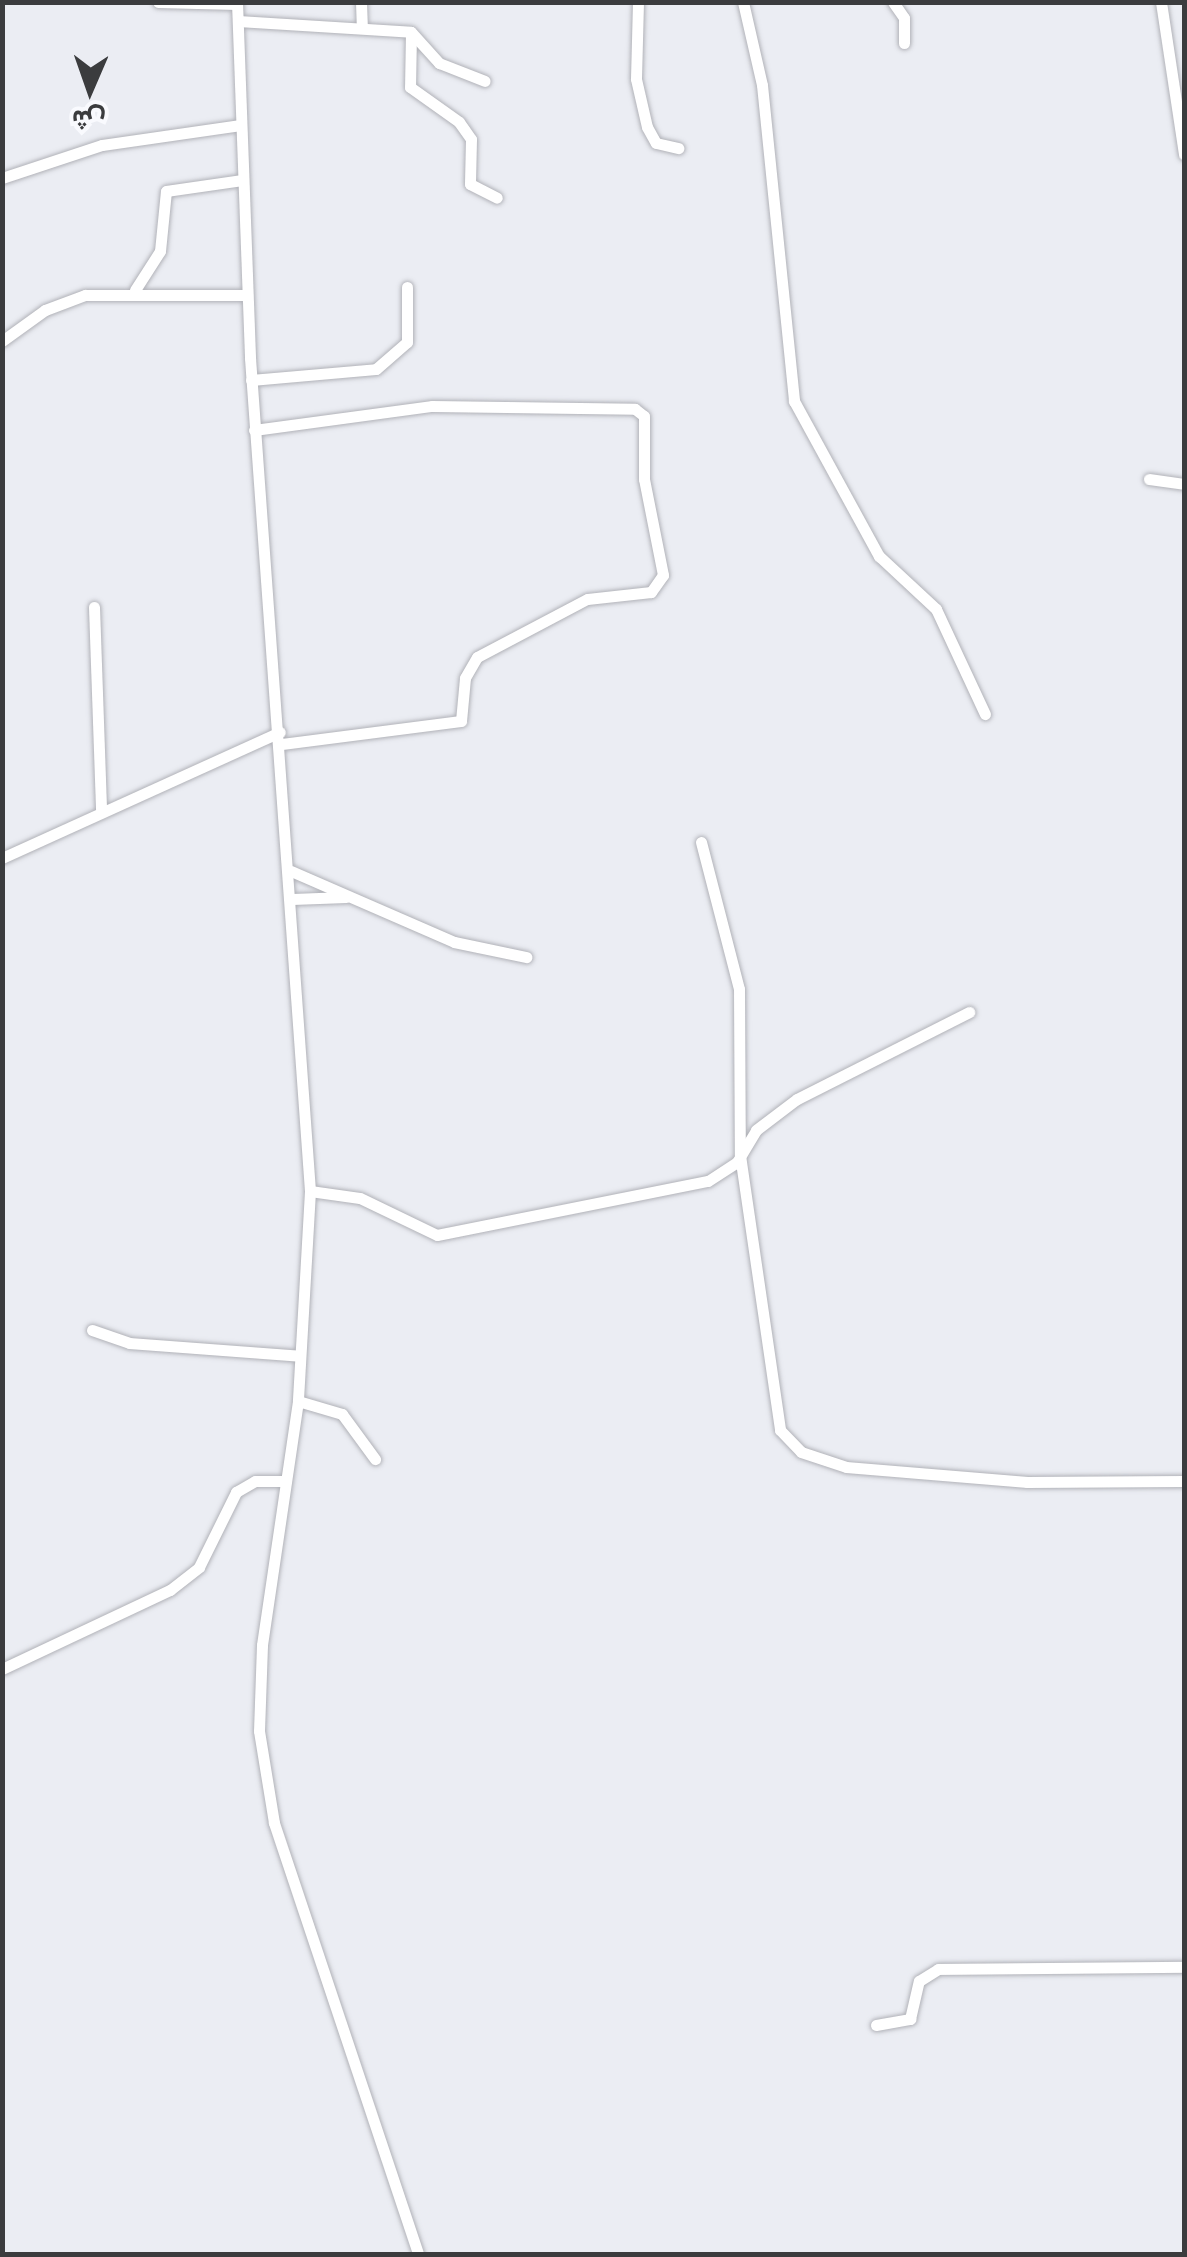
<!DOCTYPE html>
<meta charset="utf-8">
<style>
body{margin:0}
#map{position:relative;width:1187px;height:2257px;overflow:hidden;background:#ebedf3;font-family:Helvetica,Vazirmatn,sans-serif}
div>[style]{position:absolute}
.roads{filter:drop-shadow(0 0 2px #b1b2b8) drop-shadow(0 0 2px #b1b2b8)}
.minor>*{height:11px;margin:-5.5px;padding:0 5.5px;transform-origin:5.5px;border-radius:5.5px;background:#fff}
span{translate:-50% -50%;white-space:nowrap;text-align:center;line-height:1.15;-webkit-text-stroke:9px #f9fafe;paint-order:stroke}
.frame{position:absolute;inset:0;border:5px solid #3b3c3e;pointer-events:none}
.north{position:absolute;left:40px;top:40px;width:100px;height:100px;-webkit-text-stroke:8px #f9fafe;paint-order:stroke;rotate:182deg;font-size:28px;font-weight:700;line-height:40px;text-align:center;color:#3b3c3e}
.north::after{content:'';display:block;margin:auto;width:35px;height:45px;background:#3b3c3e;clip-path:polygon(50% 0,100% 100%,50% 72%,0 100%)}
</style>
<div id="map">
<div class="roads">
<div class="minor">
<div style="left:158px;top:2px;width:79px;rotate:1.5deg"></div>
<div style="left:237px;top:2px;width:356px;rotate:87.9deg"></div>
<div style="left:250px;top:358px;width:835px;rotate:85.88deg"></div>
<div style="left:310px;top:1191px;width:210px;rotate:93.3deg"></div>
<div style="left:298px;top:1401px;width:247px;rotate:98.4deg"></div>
<div style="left:262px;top:1645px;width:86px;rotate:92deg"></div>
<div style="left:259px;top:1731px;width:93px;rotate:80.7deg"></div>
<div style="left:274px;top:1823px;width:454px;rotate:71.5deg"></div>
<div style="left:361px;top:2px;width:23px;rotate:88deg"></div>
<div style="left:638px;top:2px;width:77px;rotate:91.5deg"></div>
<div style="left:636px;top:79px;width:49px;rotate:77.1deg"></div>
<div style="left:647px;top:127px;width:18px;rotate:61deg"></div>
<div style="left:656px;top:143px;width:23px;rotate:13deg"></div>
<div style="left:743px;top:2px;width:85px;rotate:77.1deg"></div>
<div style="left:762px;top:85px;width:318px;rotate:84.2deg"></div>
<div style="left:794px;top:401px;width:177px;rotate:61.3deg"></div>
<div style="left:879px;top:556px;width:78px;rotate:42.9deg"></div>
<div style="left:936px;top:609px;width:116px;rotate:65deg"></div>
<div style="left:893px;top:2px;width:19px;rotate:55deg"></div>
<div style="left:904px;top:18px;width:25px;rotate:90deg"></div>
<div style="left:1161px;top:2px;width:154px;rotate:81.4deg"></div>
<div style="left:238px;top:21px;width:173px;rotate:3.6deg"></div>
<div style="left:411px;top:32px;width:42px;rotate:47.9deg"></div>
<div style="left:439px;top:63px;width:49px;rotate:21.4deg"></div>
<div style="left:411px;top:32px;width:55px;rotate:91deg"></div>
<div style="left:410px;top:87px;width:60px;rotate:35.5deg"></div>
<div style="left:459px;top:122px;width:21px;rotate:55deg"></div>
<div style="left:471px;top:139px;width:45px;rotate:91.3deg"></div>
<div style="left:470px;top:184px;width:30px;rotate:27deg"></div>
<div style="left:2px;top:178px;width:105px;rotate:-18.3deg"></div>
<div style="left:102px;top:145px;width:140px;rotate:-8.2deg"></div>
<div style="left:135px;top:290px;width:46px;rotate:-57.3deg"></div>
<div style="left:160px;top:251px;width:60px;rotate:-84.3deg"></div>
<div style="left:166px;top:191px;width:77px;rotate:-8.2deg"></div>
<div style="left:2px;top:341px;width:53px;rotate:-35.8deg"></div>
<div style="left:45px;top:310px;width:43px;rotate:-20.6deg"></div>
<div style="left:85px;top:295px;width:161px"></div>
<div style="left:251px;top:380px;width:125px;rotate:-5deg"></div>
<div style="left:376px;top:369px;width:41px;rotate:-41.1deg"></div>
<div style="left:407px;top:342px;width:55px;rotate:-90deg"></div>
<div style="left:254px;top:430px;width:180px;rotate:-7.7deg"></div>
<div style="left:432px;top:406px;width:203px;rotate:0.8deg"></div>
<div style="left:635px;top:409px;width:11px;rotate:38deg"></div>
<div style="left:644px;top:416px;width:63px;rotate:90deg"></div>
<div style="left:644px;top:479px;width:98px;rotate:78.8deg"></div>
<div style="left:663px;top:575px;width:21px;rotate:125deg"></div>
<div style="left:651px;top:592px;width:64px;rotate:173.8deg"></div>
<div style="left:587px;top:599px;width:124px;rotate:152.2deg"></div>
<div style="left:477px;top:657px;width:24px;rotate:120deg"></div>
<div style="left:465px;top:678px;width:43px;rotate:95.3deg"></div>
<div style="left:461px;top:721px;width:181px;rotate:172.7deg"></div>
<div style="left:1149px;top:479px;width:35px;rotate:8deg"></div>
<div style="left:94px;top:607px;width:202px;rotate:88deg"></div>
<div style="left:701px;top:842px;width:152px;rotate:75.5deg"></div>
<div style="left:739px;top:989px;width:166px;rotate:89.7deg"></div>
<div style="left:740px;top:1155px;width:278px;rotate:81.7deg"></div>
<div style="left:780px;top:1430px;width:30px;rotate:46deg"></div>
<div style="left:801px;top:1452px;width:47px;rotate:18.4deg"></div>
<div style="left:846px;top:1467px;width:182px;rotate:4.7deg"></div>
<div style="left:1027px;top:1482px;width:157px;rotate:-0.4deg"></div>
<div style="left:2px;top:858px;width:305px;rotate:-24.4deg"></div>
<div style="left:291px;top:871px;width:178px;rotate:23.5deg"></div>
<div style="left:454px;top:942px;width:74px;rotate:11.8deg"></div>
<div style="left:292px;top:899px;width:54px;rotate:-2.1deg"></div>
<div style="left:310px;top:1191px;width:50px;rotate:8deg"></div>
<div style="left:360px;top:1198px;width:85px;rotate:25.7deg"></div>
<div style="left:437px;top:1235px;width:276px;rotate:-11.3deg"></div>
<div style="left:708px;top:1181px;width:35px;rotate:-33deg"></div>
<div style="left:737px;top:1162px;width:37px;rotate:-59deg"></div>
<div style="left:756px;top:1130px;width:51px;rotate:-37.1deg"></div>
<div style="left:797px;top:1099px;width:193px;rotate:-26.8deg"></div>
<div style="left:92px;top:1330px;width:39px;rotate:19deg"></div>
<div style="left:129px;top:1343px;width:171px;rotate:4.3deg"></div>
<div style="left:298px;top:1401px;width:46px;rotate:16.5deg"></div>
<div style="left:342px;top:1414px;width:56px;rotate:53.7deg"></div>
<div style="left:2px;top:1669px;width:186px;rotate:-25.2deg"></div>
<div style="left:170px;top:1590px;width:37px;rotate:-38deg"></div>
<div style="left:199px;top:1567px;width:84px;rotate:-63.7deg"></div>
<div style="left:236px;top:1492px;width:22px;rotate:-30deg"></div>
<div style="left:255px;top:1481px;width:31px"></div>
<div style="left:876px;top:2025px;width:35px;rotate:-10deg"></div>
<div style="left:910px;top:2019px;width:39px;rotate:-77deg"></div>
<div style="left:919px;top:1981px;width:22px;rotate:-32deg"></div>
<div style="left:938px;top:1969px;width:246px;rotate:-0.5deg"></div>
</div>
</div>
<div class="frame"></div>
<div class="north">ش</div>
</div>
